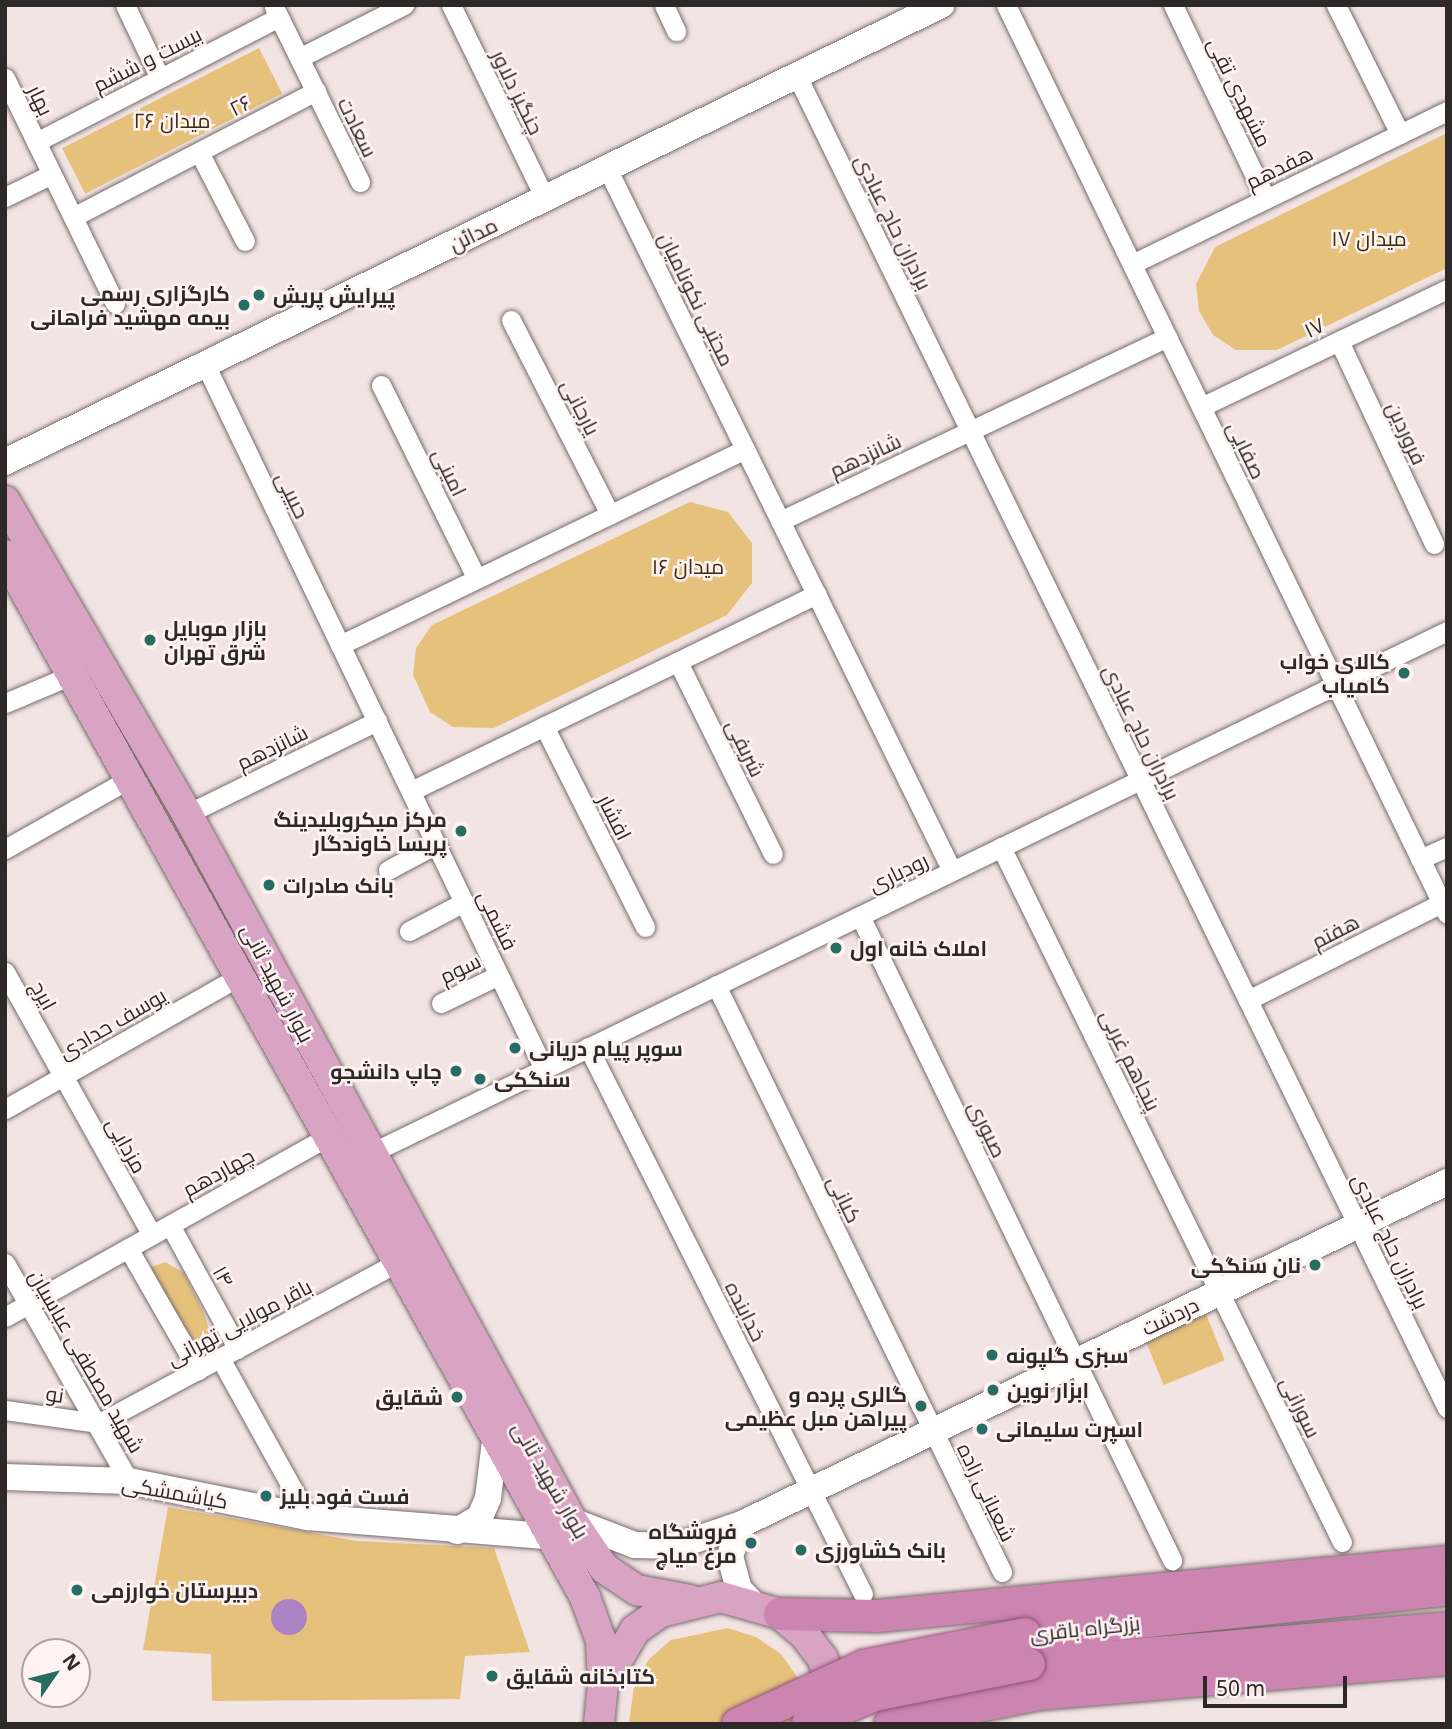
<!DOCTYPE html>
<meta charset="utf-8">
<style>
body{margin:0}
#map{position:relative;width:1452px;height:1729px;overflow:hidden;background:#f3e4e4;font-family:"Noto Sans",Cairo,sans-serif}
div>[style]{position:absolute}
.green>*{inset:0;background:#e5c17c;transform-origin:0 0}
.water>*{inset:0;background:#ab83c5}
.round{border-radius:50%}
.roads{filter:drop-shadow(0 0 2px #776b6b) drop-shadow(0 0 2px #776b6b)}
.minor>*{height:19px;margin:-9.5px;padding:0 9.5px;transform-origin:9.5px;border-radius:9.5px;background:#fff}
.secondary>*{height:26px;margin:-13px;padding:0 13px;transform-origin:13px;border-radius:13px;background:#fff}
.primary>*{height:30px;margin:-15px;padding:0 15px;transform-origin:15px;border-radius:15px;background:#d9a3c4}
.trunk>*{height:32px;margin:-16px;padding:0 16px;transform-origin:16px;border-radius:16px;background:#cc84b0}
.bridges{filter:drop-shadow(0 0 2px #8c5174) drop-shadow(0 0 2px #8c5174)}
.trunk-bridge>*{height:32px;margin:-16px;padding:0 16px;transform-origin:16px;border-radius:16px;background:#cc84b0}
.dots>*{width:19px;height:19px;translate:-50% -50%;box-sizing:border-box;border:4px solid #fef2f2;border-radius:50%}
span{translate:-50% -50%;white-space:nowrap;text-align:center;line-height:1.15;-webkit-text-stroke:5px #fef2f2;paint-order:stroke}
.street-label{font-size:21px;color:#2e2929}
.park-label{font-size:21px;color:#3c2c0a}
.poi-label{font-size:21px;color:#2e2929;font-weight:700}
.right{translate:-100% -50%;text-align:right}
.left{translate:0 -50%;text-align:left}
.frame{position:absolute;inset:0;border:7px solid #2e2929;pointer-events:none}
.north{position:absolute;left:21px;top:1638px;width:70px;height:70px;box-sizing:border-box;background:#fef2f2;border:2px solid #aba2a2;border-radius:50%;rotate:55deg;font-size:19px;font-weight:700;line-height:28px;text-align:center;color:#2e2929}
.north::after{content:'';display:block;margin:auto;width:24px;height:32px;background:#276d63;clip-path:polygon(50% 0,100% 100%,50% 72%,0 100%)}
.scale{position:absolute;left:1203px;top:1676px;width:144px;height:32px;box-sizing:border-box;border:4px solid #2e2929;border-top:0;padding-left:9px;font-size:21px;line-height:24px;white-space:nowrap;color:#2e2929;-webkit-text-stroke:5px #fef2f2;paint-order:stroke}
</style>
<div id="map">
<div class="green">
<div style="left:259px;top:48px;width:51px;height:221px;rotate:63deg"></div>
<div style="clip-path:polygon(1447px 133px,1447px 268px,1277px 350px,1236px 350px,1213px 335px,1199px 311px,1196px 284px,1215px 247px)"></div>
<div style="clip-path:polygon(690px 502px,728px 512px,752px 543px,752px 583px,727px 615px,494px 728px,453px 727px,430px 712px,413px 675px,416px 648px,432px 625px)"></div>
<div style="clip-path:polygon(165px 1262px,184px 1273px,203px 1311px,211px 1335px,197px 1346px,159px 1290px,151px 1267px)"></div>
<div style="left:1206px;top:1314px;width:50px;height:66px;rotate:68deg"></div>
<div style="clip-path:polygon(168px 1507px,357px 1541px,494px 1548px,530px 1652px,465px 1656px,460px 1699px,212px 1701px,211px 1654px,143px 1650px)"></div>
<div style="clip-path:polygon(728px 1628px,756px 1637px,781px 1654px,798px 1678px,806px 1724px,629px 1724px,634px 1685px,649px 1659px,671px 1640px)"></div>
</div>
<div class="water">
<div class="round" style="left:271px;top:1599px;width:36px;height:36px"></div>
</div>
<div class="roads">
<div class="minor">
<div style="left:125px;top:5px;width:81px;rotate:64.4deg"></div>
<div style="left:451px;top:5px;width:216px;rotate:64.1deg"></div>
<div style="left:664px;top:5px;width:29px;rotate:65deg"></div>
<div style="left:1006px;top:5px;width:1010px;rotate:64.12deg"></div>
<div style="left:1173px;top:5px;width:215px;rotate:64.4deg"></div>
<div style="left:1336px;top:5px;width:144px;rotate:63.6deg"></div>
<div style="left:274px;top:7px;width:195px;rotate:63.8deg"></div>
<div style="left:299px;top:58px;width:118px;rotate:-26.8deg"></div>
<div style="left:797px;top:76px;width:1482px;rotate:63.99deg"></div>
<div style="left:5px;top:78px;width:251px;rotate:64deg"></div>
<div style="left:36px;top:142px;width:273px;rotate:-27.2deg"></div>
<div style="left:199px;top:152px;width:100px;rotate:62.7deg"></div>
<div style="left:607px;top:168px;width:783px;rotate:63.86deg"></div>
<div style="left:5px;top:197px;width:52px;rotate:-26.1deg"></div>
<div style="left:73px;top:217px;width:274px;rotate:-27.4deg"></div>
<div style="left:1132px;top:264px;width:350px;rotate:-25.9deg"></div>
<div style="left:511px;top:320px;width:218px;rotate:63deg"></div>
<div style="left:1339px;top:341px;width:224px;rotate:64.9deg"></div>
<div style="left:205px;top:364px;width:782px;rotate:64.32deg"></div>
<div style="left:381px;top:385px;width:216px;rotate:63.7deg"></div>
<div style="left:1201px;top:407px;width:273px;rotate:-25.6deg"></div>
<div style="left:780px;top:521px;width:429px;rotate:-25.4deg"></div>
<div style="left:340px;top:645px;width:450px;rotate:-25.8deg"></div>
<div style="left:678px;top:662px;width:214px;rotate:63.7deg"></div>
<div style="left:5px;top:703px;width:75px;rotate:-22.8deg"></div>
<div style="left:544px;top:726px;width:225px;rotate:63.3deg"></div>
<div style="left:411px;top:791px;width:451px;rotate:-25.9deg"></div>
<div style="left:187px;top:814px;width:212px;rotate:-26.1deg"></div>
<div style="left:1001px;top:847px;width:774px;rotate:63.87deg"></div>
<div style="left:5px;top:849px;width:145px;rotate:-29.4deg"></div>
<div style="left:1420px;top:859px;width:30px;rotate:-24deg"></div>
<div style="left:388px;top:870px;width:55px;rotate:-28.4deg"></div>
<div style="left:860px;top:916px;width:716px;rotate:64.15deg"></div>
<div style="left:409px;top:931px;width:62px;rotate:-27.8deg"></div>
<div style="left:5px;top:972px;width:301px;rotate:60.8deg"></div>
<div style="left:716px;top:985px;width:653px;rotate:64.02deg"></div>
<div style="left:1248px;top:1000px;width:217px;rotate:-26.6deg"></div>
<div style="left:441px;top:1003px;width:64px;rotate:-25.8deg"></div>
<div style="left:588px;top:1047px;width:612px;rotate:63.31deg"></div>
<div style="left:5px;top:1109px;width:272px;rotate:-29.5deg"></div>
<div style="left:369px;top:1154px;width:1198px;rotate:-25.88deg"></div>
<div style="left:170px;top:1225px;width:141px;rotate:61.3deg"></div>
<div style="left:128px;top:1248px;width:141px;rotate:60.2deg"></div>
<div style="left:5px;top:1263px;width:251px;rotate:60.4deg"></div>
<div style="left:5px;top:1317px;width:372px;rotate:-29.2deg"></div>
<div style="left:220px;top:1358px;width:182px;rotate:61deg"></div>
<div style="left:5px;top:1410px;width:95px;rotate:7.9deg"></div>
<div style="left:99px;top:1423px;width:342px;rotate:-28.3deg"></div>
</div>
<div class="secondary">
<div style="left:5px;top:462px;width:1042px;rotate:-26.02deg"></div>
<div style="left:5px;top:1477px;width:124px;rotate:1.8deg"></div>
<div style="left:129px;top:1481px;width:183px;rotate:11.4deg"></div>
<div style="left:308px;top:1517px;width:247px;rotate:4.6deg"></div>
<div style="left:572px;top:1521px;width:67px;rotate:20.9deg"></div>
<div style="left:635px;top:1545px;width:42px;rotate:1.4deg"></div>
<div style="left:677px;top:1546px;width:69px;rotate:-18.7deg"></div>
<div style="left:742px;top:1524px;width:784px;rotate:-25.88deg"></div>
<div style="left:742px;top:1524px;width:34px;rotate:111deg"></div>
<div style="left:730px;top:1556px;width:34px;rotate:75deg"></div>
<div style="left:739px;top:1589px;width:18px;rotate:47deg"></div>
<div style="left:457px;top:1531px;width:27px;rotate:-31deg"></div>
<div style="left:480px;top:1517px;width:21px;rotate:-67deg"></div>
<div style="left:488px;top:1498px;width:65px;rotate:-83deg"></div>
</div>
<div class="primary">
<div style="left:5px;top:501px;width:362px;rotate:59.8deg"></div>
<div style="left:187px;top:814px;width:805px;rotate:61.43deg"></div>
<div style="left:572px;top:1521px;width:57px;rotate:55.8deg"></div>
<div style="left:604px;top:1568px;width:40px;rotate:34deg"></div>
<div style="left:637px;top:1590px;width:54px;rotate:10.7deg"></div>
<div style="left:5px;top:555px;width:1193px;rotate:60.9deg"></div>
<div style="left:585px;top:1597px;width:47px;rotate:70deg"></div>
<div style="left:601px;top:1641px;width:43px;rotate:87.3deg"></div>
<div style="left:599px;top:1724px;width:40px;rotate:-84.3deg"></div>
<div style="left:603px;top:1684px;width:63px;rotate:-59.3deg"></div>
<div style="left:635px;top:1630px;width:32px;rotate:-35deg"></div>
<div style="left:661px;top:1612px;width:62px;rotate:-14deg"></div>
<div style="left:721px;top:1597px;width:61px;rotate:16.1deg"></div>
<div style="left:780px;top:1614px;width:31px;rotate:40deg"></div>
<div style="left:804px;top:1634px;width:31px;rotate:53deg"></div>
<div style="left:823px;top:1659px;width:49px;rotate:74.5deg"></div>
</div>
<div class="trunk">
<div style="left:780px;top:1614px;width:97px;rotate:1.2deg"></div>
<div style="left:877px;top:1616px;width:573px;rotate:-5.41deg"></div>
<div style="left:1025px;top:1634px;width:424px;rotate:-6deg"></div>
<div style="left:1029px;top:1664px;width:420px;rotate:-4.9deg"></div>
<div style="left:890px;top:1724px;width:152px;rotate:-11.4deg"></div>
<div style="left:1039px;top:1694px;width:409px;rotate:-4.9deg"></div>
</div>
</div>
<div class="bridges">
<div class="trunk-bridge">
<div style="left:738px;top:1724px;width:139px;rotate:-24.7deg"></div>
<div style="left:864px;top:1666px;width:164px;rotate:-11.2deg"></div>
<div style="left:808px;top:1724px;width:72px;rotate:-23.7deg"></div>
<div style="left:874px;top:1695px;width:158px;rotate:-11.3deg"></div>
</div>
</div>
<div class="dots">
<div style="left:259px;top:295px;background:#276d63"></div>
<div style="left:244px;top:305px;background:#276d63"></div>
<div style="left:150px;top:640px;background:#276d63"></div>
<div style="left:1404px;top:673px;background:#276d63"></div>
<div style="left:461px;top:831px;background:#276d63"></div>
<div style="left:269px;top:885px;background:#276d63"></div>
<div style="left:836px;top:948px;background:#276d63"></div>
<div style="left:515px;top:1048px;background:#276d63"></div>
<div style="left:456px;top:1071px;background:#276d63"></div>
<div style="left:480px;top:1079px;background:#276d63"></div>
<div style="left:1315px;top:1265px;background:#276d63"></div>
<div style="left:992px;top:1355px;background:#276d63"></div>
<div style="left:993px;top:1390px;background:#276d63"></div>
<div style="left:457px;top:1397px;background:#276d63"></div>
<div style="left:921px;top:1406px;background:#276d63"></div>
<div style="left:982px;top:1429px;background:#276d63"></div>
<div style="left:266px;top:1496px;background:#276d63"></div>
<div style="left:751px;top:1543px;background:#276d63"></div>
<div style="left:801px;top:1550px;background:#276d63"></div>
<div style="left:77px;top:1590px;background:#276d63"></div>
<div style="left:492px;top:1676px;background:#276d63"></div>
</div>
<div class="street-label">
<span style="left:147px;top:59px;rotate:-27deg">بیست و ششم</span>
<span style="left:518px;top:92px;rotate:64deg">چنگیز دلاور</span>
<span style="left:1240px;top:92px;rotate:64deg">مشهدی تقی</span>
<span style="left:41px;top:100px;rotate:64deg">بهار</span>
<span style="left:240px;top:105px;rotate:-27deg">۲۶</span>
<span style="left:358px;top:127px;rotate:64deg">سعادت</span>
<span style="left:1279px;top:167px;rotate:-26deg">هفدهم</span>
<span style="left:894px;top:222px;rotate:64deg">برادران حاج عبادی</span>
<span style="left:473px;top:234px;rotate:-26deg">مدائن</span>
<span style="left:697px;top:299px;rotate:64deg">مجتبی نکونامیان</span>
<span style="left:1314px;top:327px;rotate:-26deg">۱۷</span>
<span style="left:581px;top:407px;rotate:63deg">یارجانی</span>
<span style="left:1407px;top:433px;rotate:65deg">فروردین</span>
<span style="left:1247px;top:450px;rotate:64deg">صفایی</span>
<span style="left:865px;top:455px;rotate:-25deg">شانزدهم</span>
<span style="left:450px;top:472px;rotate:64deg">امینی</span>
<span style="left:293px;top:495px;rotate:64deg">حبیبی</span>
<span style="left:1142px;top:732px;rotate:64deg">برادران حاج عبادی</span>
<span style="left:272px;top:747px;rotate:-26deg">شانزدهم</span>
<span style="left:746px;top:748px;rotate:64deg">شریفی</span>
<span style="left:615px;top:817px;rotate:63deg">افشار</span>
<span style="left:898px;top:872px;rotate:-26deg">رودباری</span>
<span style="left:498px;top:920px;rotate:64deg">فشمی</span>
<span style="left:1335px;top:931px;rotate:-27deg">هفتم</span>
<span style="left:460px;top:968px;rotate:-26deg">سوم</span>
<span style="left:278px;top:983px;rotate:62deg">بلوار شهید ثانی</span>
<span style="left:44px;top:995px;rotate:61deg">ایرج</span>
<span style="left:112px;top:1023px;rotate:-30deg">یوسف حدادی</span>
<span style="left:1131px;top:1060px;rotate:64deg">پنجاهم غربی</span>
<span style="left:988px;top:1129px;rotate:64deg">صبوری</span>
<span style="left:127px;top:1145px;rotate:61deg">مزدایی</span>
<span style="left:218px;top:1172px;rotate:-29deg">چهاردهم</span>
<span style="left:845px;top:1199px;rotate:64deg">کیانی</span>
<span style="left:1391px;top:1241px;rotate:64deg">برادران حاج عبادی</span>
<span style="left:224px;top:1276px;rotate:61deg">۱۴</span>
<span style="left:746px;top:1311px;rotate:63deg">خدابنده</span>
<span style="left:1170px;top:1316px;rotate:-26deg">دردشت</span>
<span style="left:239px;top:1322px;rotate:-28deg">باقر مولایی تهرانی</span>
<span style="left:87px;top:1361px;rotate:60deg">شهید مصطفی عباسیان</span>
<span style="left:55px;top:1394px;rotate:8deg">نو</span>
<span style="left:1301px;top:1407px;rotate:64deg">سورانی</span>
<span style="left:551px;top:1480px;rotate:60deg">بلوار شهید ثانی</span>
<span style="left:175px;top:1492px;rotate:10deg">کیاشمشکی</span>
<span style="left:987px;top:1492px;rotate:64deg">شعبانی زاده</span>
<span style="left:1085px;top:1628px;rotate:-6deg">بزرگراه باقری</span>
</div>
<div class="park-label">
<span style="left:172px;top:120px">میدان ۲۶</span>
<span style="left:1369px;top:238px">میدان ۱۷</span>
<span style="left:688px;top:566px">میدان ۱۶</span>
</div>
<div class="poi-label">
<span class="right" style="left:230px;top:305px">کارگزاری رسمی<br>بیمه مهشید فراهانی</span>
<span class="left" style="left:273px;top:295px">پیرایش پریش</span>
<span class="left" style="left:164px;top:640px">بازار موبایل<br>شرق تهران</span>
<span class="right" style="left:1390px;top:673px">کالای خواب<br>کامیاب</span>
<span class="right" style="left:447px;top:831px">مرکز میکروبلیدینگ<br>پریسا خاوندگار</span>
<span class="left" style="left:283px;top:885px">بانک صادرات</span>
<span class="left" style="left:850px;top:948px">املاک خانه اول</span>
<span class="left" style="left:529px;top:1048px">سوپر پیام دریانی</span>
<span class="right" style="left:442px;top:1071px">چاپ دانشجو</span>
<span class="left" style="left:494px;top:1079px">سنگکی</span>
<span class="right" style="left:1301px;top:1265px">نان سنگکی</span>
<span class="left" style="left:1006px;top:1355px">سبزی گلپونه</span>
<span class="left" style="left:1007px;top:1390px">ابزار نوین</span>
<span class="right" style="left:907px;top:1406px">گالری پرده و<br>پیراهن مبل عظیمی</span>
<span class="right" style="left:443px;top:1397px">شقایق</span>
<span class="left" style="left:996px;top:1429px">اسپرت سلیمانی</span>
<span class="left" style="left:280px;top:1496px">فست فود بلیز</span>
<span class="right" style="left:737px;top:1543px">فروشگاه<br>مرغ میاچ</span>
<span class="left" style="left:815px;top:1550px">بانک کشاورزی</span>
<span class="left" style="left:91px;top:1590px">دبیرستان خوارزمی</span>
<span class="left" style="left:506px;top:1676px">کتابخانه شقایق</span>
</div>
<div class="frame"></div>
<div class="north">N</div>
<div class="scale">50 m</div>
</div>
